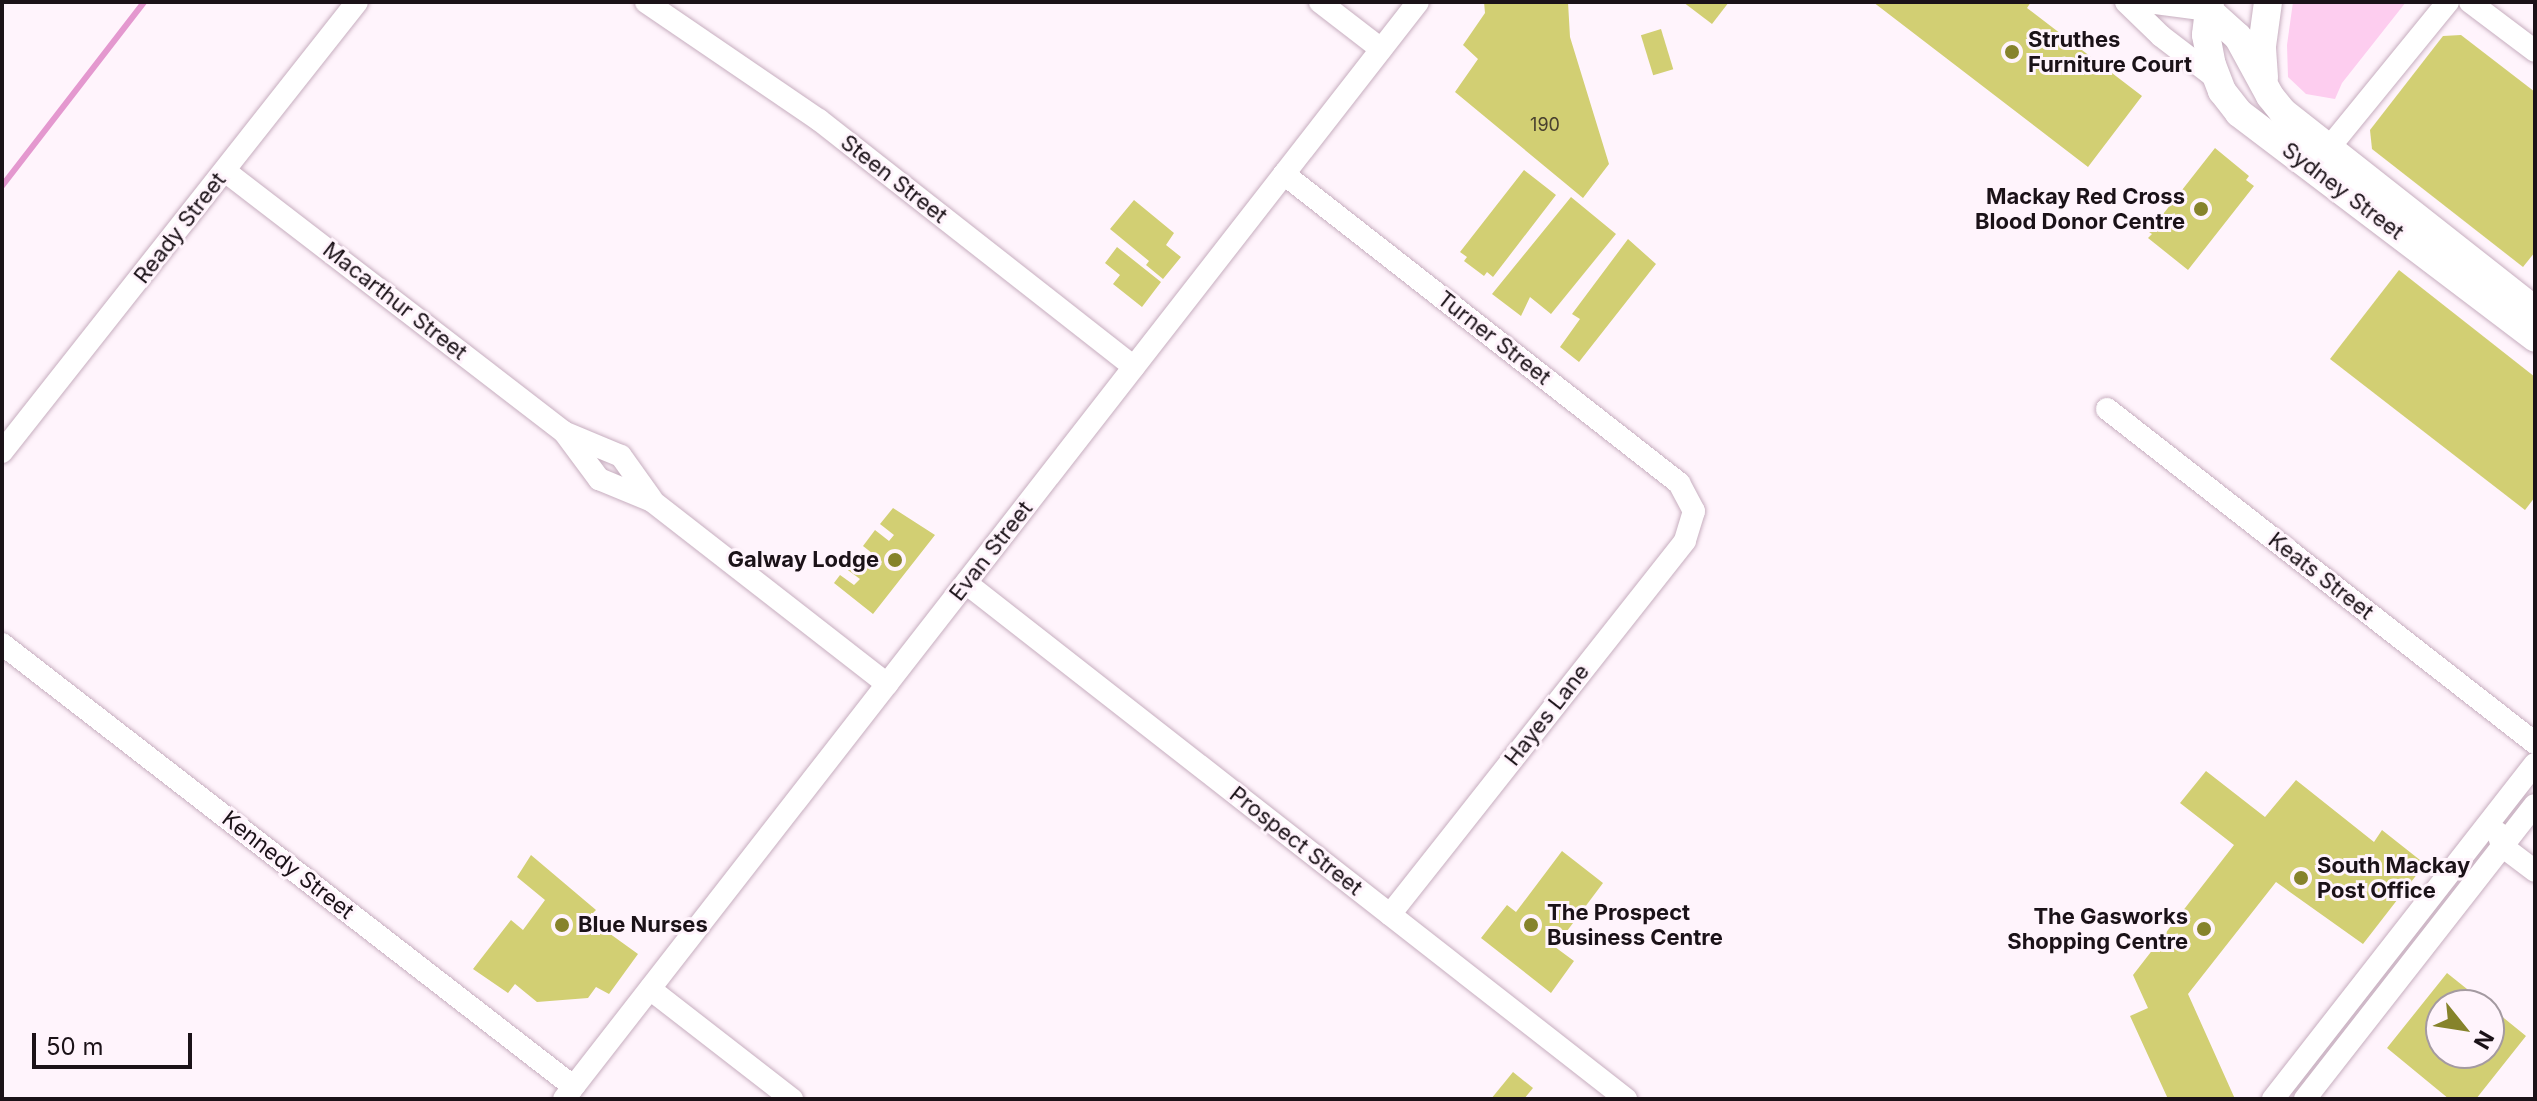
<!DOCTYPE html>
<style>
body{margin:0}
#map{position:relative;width:2537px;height:1101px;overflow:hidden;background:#fff4fc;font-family:Inter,sans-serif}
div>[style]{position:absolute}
.green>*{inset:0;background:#fdcdef}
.stream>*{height:6px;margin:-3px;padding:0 3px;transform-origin:3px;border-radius:3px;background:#e498cf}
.building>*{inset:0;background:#d2cf73;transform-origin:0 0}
.roads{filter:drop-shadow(0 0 2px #c7aebf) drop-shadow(0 0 2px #c7aebf)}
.minor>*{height:22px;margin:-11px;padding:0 11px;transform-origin:11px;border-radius:11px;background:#fff}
.major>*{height:28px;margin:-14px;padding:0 14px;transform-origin:14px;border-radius:14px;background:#fff}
.dots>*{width:22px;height:22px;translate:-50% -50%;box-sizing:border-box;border:4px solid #fff4fc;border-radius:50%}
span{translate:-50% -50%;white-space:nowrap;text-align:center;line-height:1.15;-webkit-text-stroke:6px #fff4fc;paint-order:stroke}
.number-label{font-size:18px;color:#49412f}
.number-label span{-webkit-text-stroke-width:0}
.poi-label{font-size:22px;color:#1b1218;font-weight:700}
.left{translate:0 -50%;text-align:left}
.right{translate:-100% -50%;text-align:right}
.street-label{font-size:22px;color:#1b1218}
.frame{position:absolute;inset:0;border:4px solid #1b1218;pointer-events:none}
.north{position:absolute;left:2425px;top:989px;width:80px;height:80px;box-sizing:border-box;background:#fff4fc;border:2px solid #a49aa1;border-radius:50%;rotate:120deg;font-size:22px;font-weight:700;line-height:32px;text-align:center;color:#1b1218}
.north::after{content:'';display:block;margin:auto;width:28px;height:36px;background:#86832b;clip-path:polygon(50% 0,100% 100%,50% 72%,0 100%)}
.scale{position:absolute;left:32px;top:1033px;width:160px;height:36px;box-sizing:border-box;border:4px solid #1b1218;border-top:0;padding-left:10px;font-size:24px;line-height:28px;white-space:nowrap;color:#1b1218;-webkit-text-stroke:6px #fff4fc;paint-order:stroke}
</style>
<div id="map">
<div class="green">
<div style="clip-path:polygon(2293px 2px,2406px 2px,2342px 83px,2335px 99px,2306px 94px,2288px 77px,2287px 45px)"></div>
</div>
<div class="stream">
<div style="left:2px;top:186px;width:232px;rotate:-52.3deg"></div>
</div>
<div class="building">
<div style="clip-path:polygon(1484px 2px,1568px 2px,1570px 37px,1609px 164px,1583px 198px,1455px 92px,1478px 59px,1463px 45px,1485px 13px)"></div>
<div style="clip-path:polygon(1683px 2px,1729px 2px,1712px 24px)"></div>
<div style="clip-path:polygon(1873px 2px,2031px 2px,2027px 8px,2142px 96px,2088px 167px)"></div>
<div style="left:1661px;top:29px;width:42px;height:21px;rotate:73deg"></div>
<div style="clip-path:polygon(2461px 35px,2535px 92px,2535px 252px,2523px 267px,2372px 149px,2370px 130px,2443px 36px)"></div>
<div style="clip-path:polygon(2215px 148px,2249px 176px,2246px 180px,2254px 186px,2188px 270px,2148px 238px,2152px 234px,2149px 232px)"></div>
<div style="clip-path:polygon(1524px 170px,1556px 195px,1493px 277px,1487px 272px,1484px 276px,1464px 261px,1467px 257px,1460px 252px)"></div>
<div style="clip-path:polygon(1571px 197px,1616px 234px,1551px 314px,1530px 297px,1521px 316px,1492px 294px)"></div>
<div style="clip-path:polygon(1134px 200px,1174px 233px,1166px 245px,1181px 257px,1163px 279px,1146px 265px,1149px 261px,1110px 229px)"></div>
<div style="clip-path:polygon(1628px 239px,1656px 264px,1579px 362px,1560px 347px,1580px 319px,1572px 314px)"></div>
<div style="clip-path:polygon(1117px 247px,1161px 282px,1142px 307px,1113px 284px,1120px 275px,1105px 263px)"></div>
<div style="clip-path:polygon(2399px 270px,2535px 377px,2535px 497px,2525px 510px,2330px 359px)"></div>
<div style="clip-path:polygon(893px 508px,935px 535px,873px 614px,834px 583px,840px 575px,854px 585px,860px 579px,845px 568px,858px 553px,872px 564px,877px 557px,863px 546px,875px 530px,889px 541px,894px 535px,880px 524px)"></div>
<div style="clip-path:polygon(2206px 771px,2265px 817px,2296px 780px,2374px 842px,2382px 830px,2425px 864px,2363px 944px,2276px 882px,2188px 994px,2235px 1099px,2168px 1099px,2130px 1016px,2148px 1008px,2133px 975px,2234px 845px,2180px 803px)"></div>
<div style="clip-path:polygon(1562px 851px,1603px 883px,1555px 947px,1574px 961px,1551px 993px,1481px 938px,1507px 905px,1516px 912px)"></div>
<div style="clip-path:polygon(531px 855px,596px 910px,588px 918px,638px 954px,609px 994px,596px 987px,588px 998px,537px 1002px,515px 984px,508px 993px,473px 969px,511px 920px,523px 930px,545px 900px,517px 877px)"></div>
<div style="clip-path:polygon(2447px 973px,2487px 1005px,2441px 1005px,2441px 1053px,2489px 1053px,2489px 1006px,2526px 1036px,2476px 1099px,2449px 1099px,2387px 1048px)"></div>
<div style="clip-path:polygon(1513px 1072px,1533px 1088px,1524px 1099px,1491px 1099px)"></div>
</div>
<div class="roads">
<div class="minor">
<div style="left:646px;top:2px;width:209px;rotate:34.3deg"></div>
<div style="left:819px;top:120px;width:400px;rotate:38.1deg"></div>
<div style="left:1320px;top:2px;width:77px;rotate:37.6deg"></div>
<div style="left:2126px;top:2px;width:49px;rotate:44.2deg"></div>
<div style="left:2161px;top:36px;width:69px;rotate:37.4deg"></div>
<div style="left:2148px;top:2px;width:61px;rotate:7.6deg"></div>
<div style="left:2470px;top:2px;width:81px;rotate:37deg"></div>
<div style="left:2328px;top:149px;width:190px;rotate:-50.8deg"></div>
<div style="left:225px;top:171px;width:428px;rotate:37.6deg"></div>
<div style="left:564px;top:432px;width:59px;rotate:53.3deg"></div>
<div style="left:599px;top:479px;width:57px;rotate:22.5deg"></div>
<div style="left:652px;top:501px;width:298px;rotate:37.9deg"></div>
<div style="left:1284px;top:174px;width:502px;rotate:38.04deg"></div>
<div style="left:1679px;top:483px;width:32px;rotate:62deg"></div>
<div style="left:1694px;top:511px;width:31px;rotate:107deg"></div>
<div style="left:1685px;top:541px;width:476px;rotate:128.3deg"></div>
<div style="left:2107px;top:409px;width:543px;rotate:37.97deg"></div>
<div style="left:568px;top:434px;width:57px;rotate:22.5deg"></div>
<div style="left:621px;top:456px;width:52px;rotate:54.5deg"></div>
<div style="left:2px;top:452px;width:573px;rotate:-51.73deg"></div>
<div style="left:966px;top:583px;width:838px;rotate:38.02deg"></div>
<div style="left:2px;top:644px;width:723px;rotate:37.76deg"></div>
<div style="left:2498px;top:833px;width:14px;rotate:73deg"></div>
<div style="left:2502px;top:846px;width:41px;rotate:37.1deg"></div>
<div style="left:650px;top:989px;width:180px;rotate:37.8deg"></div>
<div style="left:564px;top:1099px;width:1390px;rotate:-52.1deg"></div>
<div style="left:2273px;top:1099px;width:425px;rotate:-52deg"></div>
<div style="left:2305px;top:1099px;width:373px;rotate:-52deg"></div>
</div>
<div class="major">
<div style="left:2210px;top:2px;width:33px;rotate:97deg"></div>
<div style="left:2206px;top:35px;width:31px;rotate:79deg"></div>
<div style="left:2212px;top:65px;width:28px;rotate:69deg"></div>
<div style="left:2222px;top:91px;width:28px;rotate:52deg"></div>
<div style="left:2239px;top:113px;width:372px;rotate:37.2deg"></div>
<div style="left:2208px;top:10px;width:40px;rotate:42deg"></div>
<div style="left:2238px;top:37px;width:67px;rotate:61.5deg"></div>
<div style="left:2270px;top:96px;width:21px;rotate:51deg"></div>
<div style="left:2283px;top:112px;width:320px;rotate:38.2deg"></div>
<div style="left:2264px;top:77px;width:31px;rotate:-94deg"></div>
<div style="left:2262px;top:46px;width:44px;rotate:-82.2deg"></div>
</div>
</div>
<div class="dots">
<div style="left:2012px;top:52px;background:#86832b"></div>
<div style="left:2201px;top:209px;background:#86832b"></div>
<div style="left:895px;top:560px;background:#86832b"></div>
<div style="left:2301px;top:878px;background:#86832b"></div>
<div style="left:562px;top:925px;background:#86832b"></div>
<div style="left:1531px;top:925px;background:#86832b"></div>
<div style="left:2204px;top:929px;background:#86832b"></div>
</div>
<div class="number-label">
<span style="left:1545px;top:125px">190</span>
</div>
<div class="poi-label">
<span class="left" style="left:2028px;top:52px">Struthes<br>Furniture Court</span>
<span class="right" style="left:2185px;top:209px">Mackay Red Cross<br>Blood Donor Centre</span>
<span class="right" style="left:879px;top:560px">Galway Lodge</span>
<span class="left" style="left:2317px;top:878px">South Mackay<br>Post Office</span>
<span class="left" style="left:1547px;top:925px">The Prospect<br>Business Centre</span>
<span class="right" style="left:2188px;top:929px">The Gasworks<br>Shopping Centre</span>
<span class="left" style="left:578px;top:925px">Blue Nurses</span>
</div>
<div class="street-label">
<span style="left:894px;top:179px;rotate:38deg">Steen Street</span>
<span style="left:2343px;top:191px;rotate:37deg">Sydney Street</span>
<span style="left:180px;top:228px;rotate:-52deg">Ready Street</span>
<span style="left:395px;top:301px;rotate:38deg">Macarthur Street</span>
<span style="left:1494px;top:338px;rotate:38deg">Turner Street</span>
<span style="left:991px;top:551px;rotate:-52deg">Evan Street</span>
<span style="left:2321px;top:576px;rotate:38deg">Keats Street</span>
<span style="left:1547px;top:715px;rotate:-52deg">Hayes Lane</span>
<span style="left:1296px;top:841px;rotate:38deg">Prospect Street</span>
<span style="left:288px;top:865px;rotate:38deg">Kennedy Street</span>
</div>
<div class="frame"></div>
<div class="north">N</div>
<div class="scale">50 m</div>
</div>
